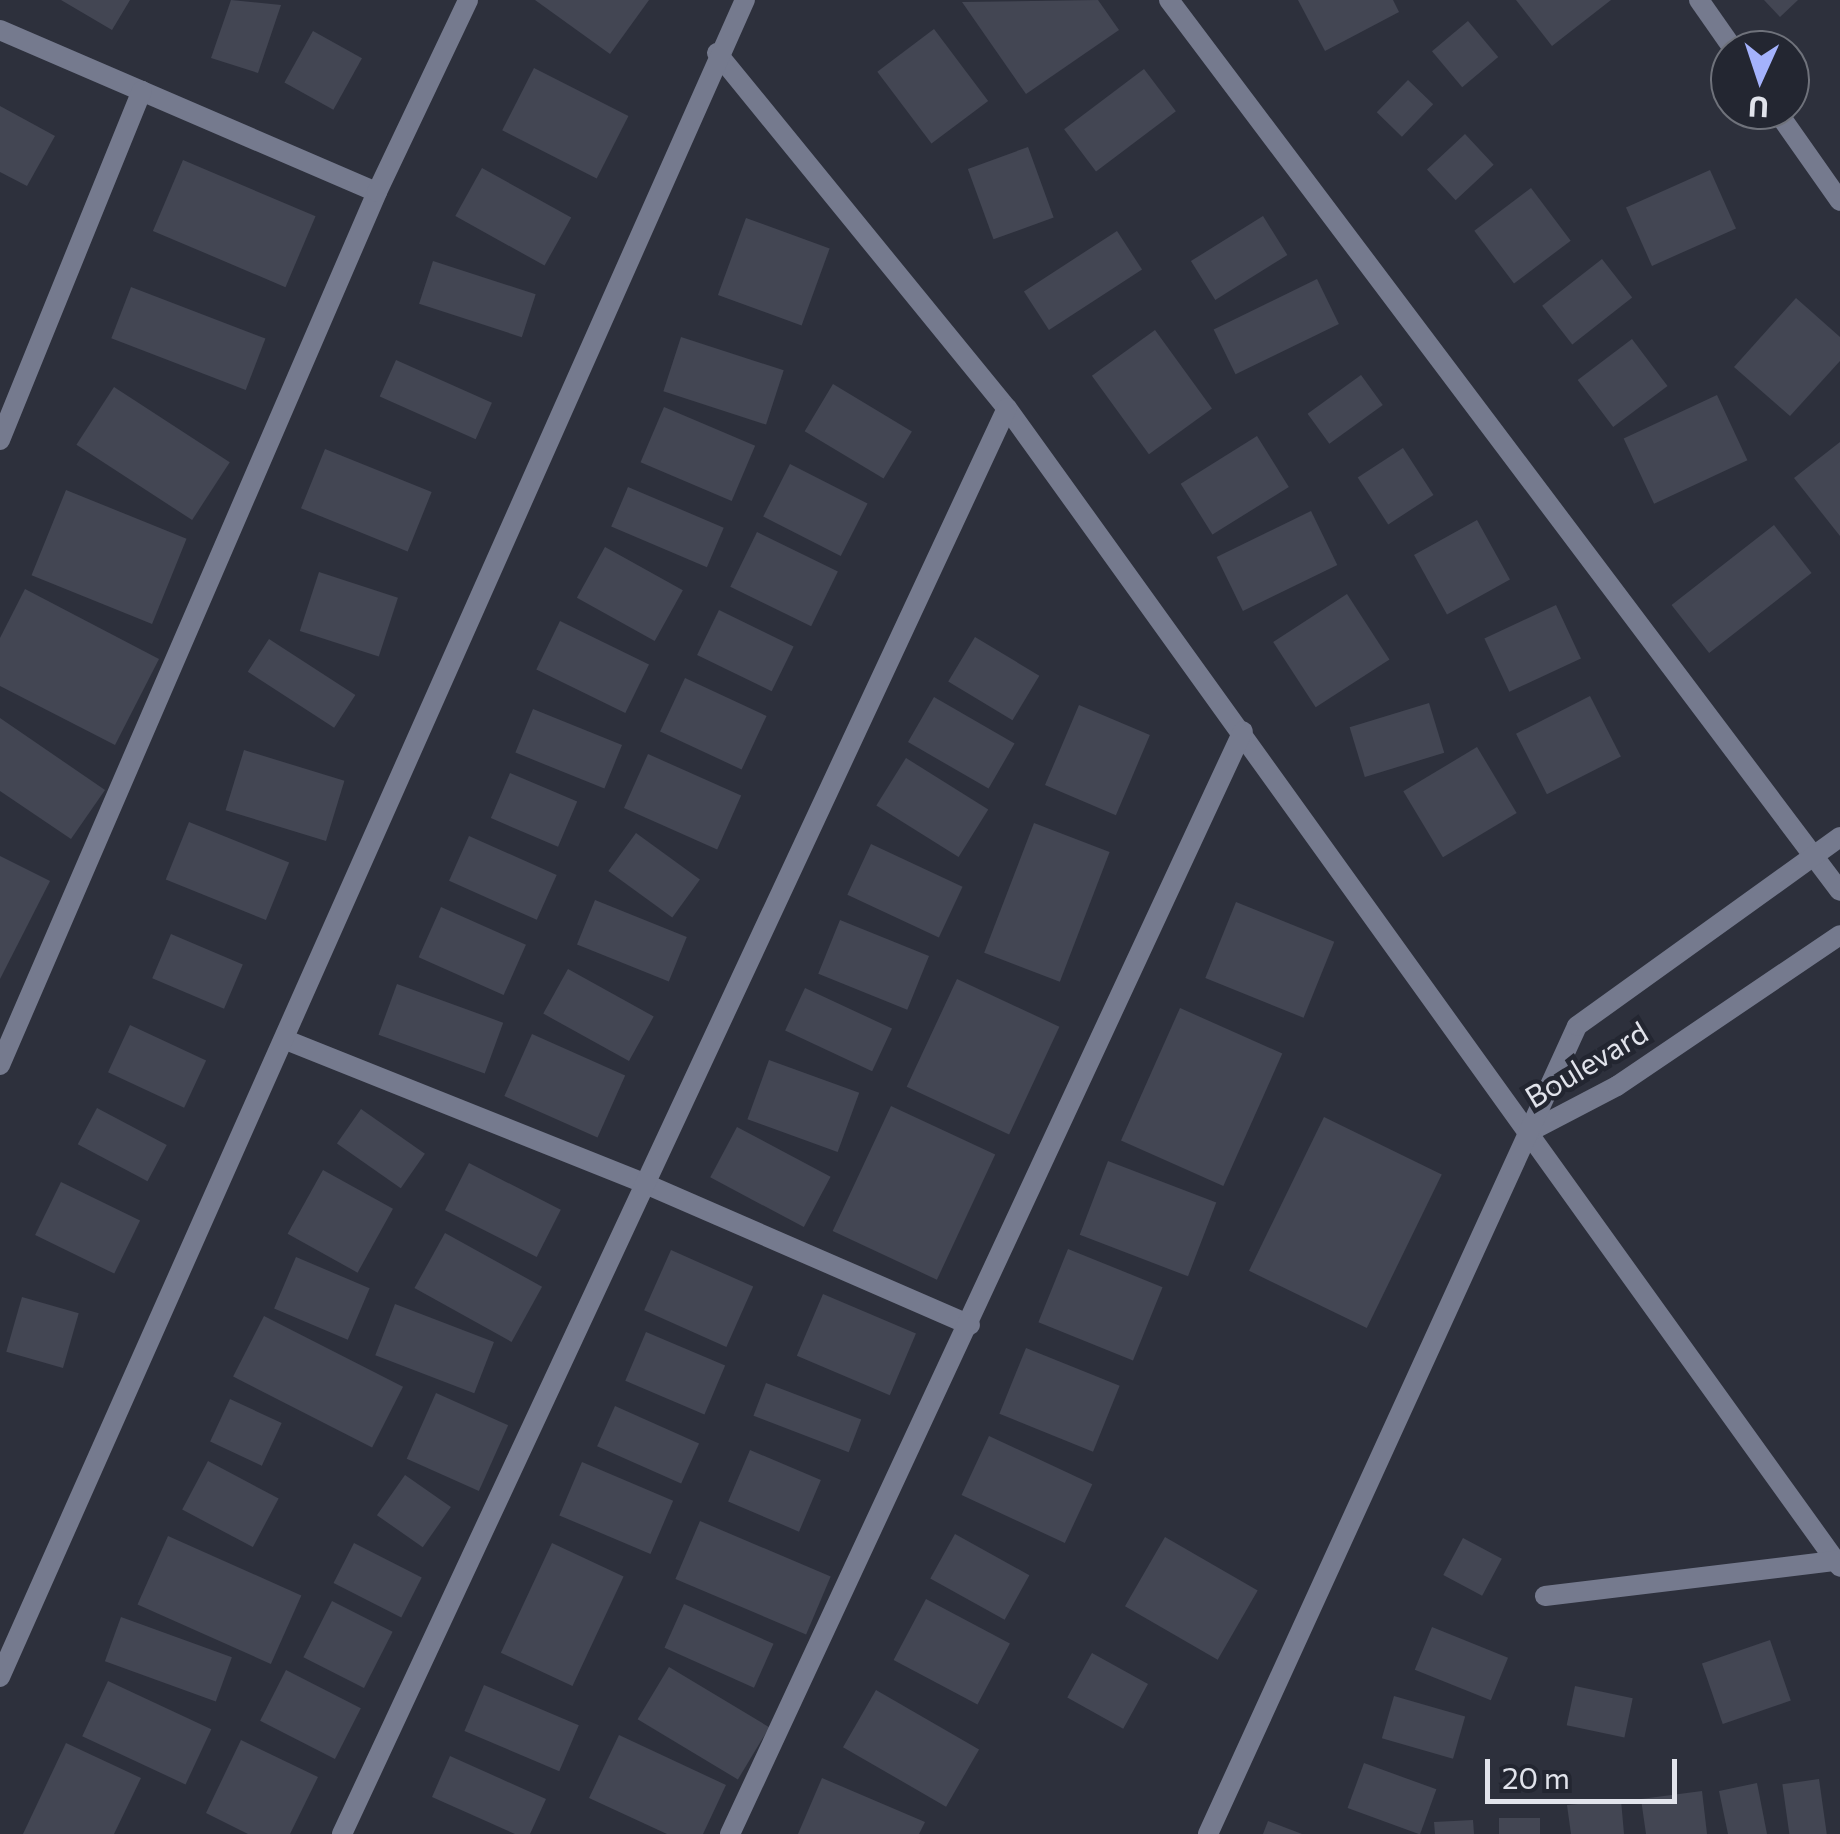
<!DOCTYPE html>
<style>
body{margin:0}
#map{position:relative;width:1840px;height:1834px;overflow:hidden;background:#2d303c;font-family:Commissioner,sans-serif}
div>[style]{position:absolute}
.building>*{inset:0;background:#434653;transform-origin:0 0}
.street>*{height:20px;margin:-10px;padding:0 10px;transform-origin:10px;border-radius:10px;background:#757a8e}
span{translate:-50% -50%;white-space:nowrap;text-align:center;line-height:1.15;-webkit-text-stroke:9px #232631;paint-order:stroke}
.street-label{font-size:30px;color:#e1e3eb}
.north{position:absolute;left:1710px;top:30px;width:100px;height:100px;box-sizing:border-box;background:#232631;border:2px solid #6f727b;border-radius:50%;rotate:183deg;font-size:28px;font-weight:700;line-height:40px;text-align:center;color:#e1e3eb}
.north::after{content:'';display:block;margin:auto;width:35px;height:45px;background:#a4b2fc;clip-path:polygon(50% 0,100% 100%,50% 72%,0 100%)}
.scale{position:absolute;left:1485px;top:1759px;width:192px;height:45px;box-sizing:border-box;border:5px solid #e1e3eb;border-top:0;padding-left:12px;font-size:30px;line-height:35px;white-space:nowrap;color:#e1e3eb;-webkit-text-stroke:8px #232631;paint-order:stroke}
</style>
<div id="map">
<div class="building">
<div style="clip-path:polygon(61px 0,130px 0,112px 30px)"></div>
<div style="clip-path:polygon(231px 0,281px 5px,258px 73px,211px 58px)"></div>
<div style="clip-path:polygon(535px 0,649px 0,610px 54px)"></div>
<div style="clip-path:polygon(1098px 0,1119px 30px,1026px 94px,962px 2px)"></div>
<div style="clip-path:polygon(1298px 0,1393px 0,1399px 12px,1325px 51px)"></div>
<div style="clip-path:polygon(1516px 0,1611px 0,1552px 46px)"></div>
<div style="clip-path:polygon(1764px 0,1798px 0,1780px 17px)"></div>
<div style="left:1468px;top:21px;width:47px;height:47px;rotate:50deg"></div>
<div style="left:934px;top:29px;width:90px;height:71px;rotate:53deg"></div>
<div style="left:313px;top:31px;width:56px;height:59px;rotate:29deg"></div>
<div style="left:534px;top:68px;width:106px;height:70px;rotate:27deg"></div>
<div style="left:1144px;top:69px;width:53px;height:100px;rotate:53deg"></div>
<div style="left:1408px;top:80px;width:35px;height:45px;rotate:44deg"></div>
<div style="clip-path:polygon(0 106px,55px 136px,27px 186px,0 172px)"></div>
<div style="left:1465px;top:134px;width:42px;height:52px;rotate:47deg"></div>
<div style="left:1028px;top:147px;width:75px;height:64px;rotate:70deg"></div>
<div style="left:183px;top:160px;width:144px;height:77px;rotate:23deg"></div>
<div style="left:482px;top:168px;width:102px;height:55px;rotate:29deg"></div>
<div style="left:1710px;top:170px;width:64px;height:92px;rotate:66deg"></div>
<div style="left:1531px;top:188px;width:66px;height:71px;rotate:53deg"></div>
<div style="left:1263px;top:216px;width:46px;height:85px;rotate:58deg"></div>
<div style="left:746px;top:218px;width:89px;height:82px;rotate:20deg"></div>
<div style="left:1117px;top:231px;width:46px;height:111px;rotate:57deg"></div>
<div style="left:1602px;top:259px;width:49px;height:76px;rotate:52deg"></div>
<div style="left:433px;top:261px;width:108px;height:45px;rotate:18deg"></div>
<div style="left:1317px;top:279px;width:50px;height:115px;rotate:64deg"></div>
<div style="left:131px;top:287px;width:144px;height:55px;rotate:21deg"></div>
<div style="clip-path:polygon(1796px 298px,1840px 337px,1840px 361px,1790px 416px,1734px 367px)"></div>
<div style="left:1155px;top:330px;width:97px;height:78px;rotate:54deg"></div>
<div style="left:681px;top:337px;width:108px;height:57px;rotate:18deg"></div>
<div style="left:1632px;top:339px;width:59px;height:68px;rotate:53deg"></div>
<div style="left:396px;top:360px;width:105px;height:40px;rotate:24deg"></div>
<div style="left:1361px;top:375px;width:37px;height:66px;rotate:54deg"></div>
<div style="left:833px;top:384px;width:92px;height:55px;rotate:31deg"></div>
<div style="left:114px;top:387px;width:138px;height:69px;rotate:33deg"></div>
<div style="left:1717px;top:395px;width:72px;height:103px;rotate:65deg"></div>
<div style="left:664px;top:407px;width:99px;height:60px;rotate:23deg"></div>
<div style="left:1257px;top:436px;width:60px;height:90px;rotate:58deg"></div>
<div style="clip-path:polygon(1840px 442px,1840px 536px,1794px 478px)"></div>
<div style="left:1403px;top:448px;width:56px;height:54px;rotate:57deg"></div>
<div style="left:325px;top:449px;width:115px;height:64px;rotate:22deg"></div>
<div style="left:790px;top:464px;width:87px;height:59px;rotate:27deg"></div>
<div style="left:628px;top:487px;width:104px;height:43px;rotate:23deg"></div>
<div style="left:66px;top:490px;width:130px;height:92px;rotate:22deg"></div>
<div style="left:1311px;top:511px;width:60px;height:105px;rotate:64deg"></div>
<div style="left:1477px;top:520px;width:68px;height:72px;rotate:61deg"></div>
<div style="left:1774px;top:525px;width:61px;height:130px;rotate:52deg"></div>
<div style="left:757px;top:532px;width:90px;height:61px;rotate:26deg"></div>
<div style="left:605px;top:547px;width:89px;height:58px;rotate:29deg"></div>
<div style="left:319px;top:572px;width:83px;height:62px;rotate:18deg"></div>
<div style="clip-path:polygon(25px 589px,159px 659px,115px 745px,0 686px,0 638px)"></div>
<div style="left:1347px;top:594px;width:78px;height:88px;rotate:57deg"></div>
<div style="left:1556px;top:605px;width:59px;height:79px;rotate:65deg"></div>
<div style="left:719px;top:610px;width:83px;height:50px;rotate:26deg"></div>
<div style="left:560px;top:621px;width:99px;height:54px;rotate:26deg"></div>
<div style="left:975px;top:637px;width:75px;height:52px;rotate:31deg"></div>
<div style="left:269px;top:639px;width:103px;height:39px;rotate:33deg"></div>
<div style="left:685px;top:678px;width:90px;height:59px;rotate:25deg"></div>
<div style="left:1590px;top:696px;width:68px;height:83px;rotate:63deg"></div>
<div style="left:934px;top:697px;width:93px;height:52px;rotate:30deg"></div>
<div style="left:1429px;top:703px;width:52px;height:83px;rotate:73deg"></div>
<div style="left:1079px;top:705px;width:77px;height:87px;rotate:23deg"></div>
<div style="left:533px;top:709px;width:96px;height:47px;rotate:22deg"></div>
<div style="clip-path:polygon(0 718px,105px 790px,71px 839px,0 791px)"></div>
<div style="left:1477px;top:747px;width:77px;height:86px;rotate:59deg"></div>
<div style="left:244px;top:750px;width:105px;height:63px;rotate:17deg"></div>
<div style="left:648px;top:754px;width:102px;height:59px;rotate:24deg"></div>
<div style="left:906px;top:758px;width:97px;height:56px;rotate:32deg"></div>
<div style="left:510px;top:773px;width:73px;height:49px;rotate:23deg"></div>
<div style="left:189px;top:822px;width:108px;height:62px;rotate:22deg"></div>
<div style="left:1034px;top:823px;width:81px;height:139px;rotate:21deg"></div>
<div style="left:636px;top:833px;width:79px;height:47px;rotate:36deg"></div>
<div style="left:469px;top:836px;width:96px;height:49px;rotate:24deg"></div>
<div style="left:871px;top:844px;width:101px;height:56px;rotate:25deg"></div>
<div style="clip-path:polygon(0 856px,50px 881px,0 979px)"></div>
<div style="left:595px;top:900px;width:99px;height:48px;rotate:22deg"></div>
<div style="left:1236px;top:902px;width:106px;height:82px;rotate:22deg"></div>
<div style="left:441px;top:907px;width:93px;height:55px;rotate:24deg"></div>
<div style="left:840px;top:920px;width:96px;height:58px;rotate:22deg"></div>
<div style="left:171px;top:934px;width:78px;height:48px;rotate:23deg"></div>
<div style="left:568px;top:969px;width:98px;height:51px;rotate:29deg"></div>
<div style="left:957px;top:979px;width:113px;height:119px;rotate:25deg"></div>
<div style="left:397px;top:984px;width:113px;height:54px;rotate:20deg"></div>
<div style="left:805px;top:988px;width:96px;height:47px;rotate:25deg"></div>
<div style="left:1180px;top:1008px;width:112px;height:145px;rotate:24deg"></div>
<div style="left:130px;top:1025px;width:84px;height:52px;rotate:25deg"></div>
<div style="left:532px;top:1034px;width:102px;height:68px;rotate:24deg"></div>
<div style="left:769px;top:1060px;width:96px;height:63px;rotate:20deg"></div>
<div style="left:891px;top:1106px;width:115px;height:138px;rotate:25deg"></div>
<div style="left:97px;top:1108px;width:79px;height:41px;rotate:28deg"></div>
<div style="left:361px;top:1109px;width:78px;height:42px;rotate:35deg"></div>
<div style="left:1324px;top:1117px;width:131px;height:171px;rotate:26deg"></div>
<div style="left:737px;top:1127px;width:106px;height:57px;rotate:28deg"></div>
<div style="left:1108px;top:1161px;width:116px;height:79px;rotate:21deg"></div>
<div style="left:469px;top:1163px;width:103px;height:53px;rotate:27deg"></div>
<div style="left:323px;top:1170px;width:80px;height:73px;rotate:29deg"></div>
<div style="left:61px;top:1182px;width:88px;height:59px;rotate:26deg"></div>
<div style="left:445px;top:1233px;width:111px;height:63px;rotate:29deg"></div>
<div style="left:1068px;top:1249px;width:102px;height:79px;rotate:22deg"></div>
<div style="left:671px;top:1250px;width:90px;height:66px;rotate:24deg"></div>
<div style="left:296px;top:1257px;width:80px;height:56px;rotate:23deg"></div>
<div style="left:823px;top:1294px;width:101px;height:67px;rotate:23deg"></div>
<div style="left:22px;top:1297px;width:59px;height:57px;rotate:16deg"></div>
<div style="left:395px;top:1304px;width:106px;height:55px;rotate:21deg"></div>
<div style="left:264px;top:1316px;width:156px;height:68px;rotate:27deg"></div>
<div style="left:646px;top:1332px;width:86px;height:53px;rotate:23deg"></div>
<div style="left:1026px;top:1348px;width:101px;height:71px;rotate:22deg"></div>
<div style="left:766px;top:1383px;width:102px;height:35px;rotate:21deg"></div>
<div style="left:436px;top:1393px;width:79px;height:72px;rotate:24deg"></div>
<div style="left:230px;top:1399px;width:57px;height:47px;rotate:25deg"></div>
<div style="left:615px;top:1406px;width:92px;height:44px;rotate:24deg"></div>
<div style="left:989px;top:1436px;width:114px;height:65px;rotate:25deg"></div>
<div style="left:750px;top:1450px;width:77px;height:56px;rotate:23deg"></div>
<div style="left:208px;top:1461px;width:80px;height:55px;rotate:28deg"></div>
<div style="left:582px;top:1462px;width:99px;height:58px;rotate:23deg"></div>
<div style="left:405px;top:1475px;width:56px;height:49px;rotate:35deg"></div>
<div style="left:700px;top:1521px;width:142px;height:63px;rotate:23deg"></div>
<div style="left:955px;top:1534px;width:85px;height:51px;rotate:29deg"></div>
<div style="left:168px;top:1536px;width:146px;height:75px;rotate:24deg"></div>
<div style="left:1165px;top:1537px;width:107px;height:80px;rotate:30deg"></div>
<div style="left:1463px;top:1538px;width:44px;height:42px;rotate:28deg"></div>
<div style="left:354px;top:1543px;width:76px;height:45px;rotate:27deg"></div>
<div style="left:552px;top:1543px;width:79px;height:121px;rotate:25deg"></div>
<div style="left:926px;top:1599px;width:95px;height:69px;rotate:28deg"></div>
<div style="left:332px;top:1601px;width:68px;height:63px;rotate:27deg"></div>
<div style="left:684px;top:1604px;width:98px;height:48px;rotate:24deg"></div>
<div style="left:121px;top:1617px;width:118px;height:47px;rotate:20deg"></div>
<div style="left:1432px;top:1627px;width:82px;height:46px;rotate:22deg"></div>
<div style="left:1770px;top:1640px;width:64px;height:72px;rotate:71deg"></div>
<div style="left:1092px;top:1653px;width:64px;height:51px;rotate:29deg"></div>
<div style="left:669px;top:1667px;width:117px;height:61px;rotate:31deg"></div>
<div style="left:286px;top:1670px;width:84px;height:57px;rotate:27deg"></div>
<div style="left:108px;top:1681px;width:114px;height:61px;rotate:25deg"></div>
<div style="left:484px;top:1685px;width:103px;height:50px;rotate:23deg"></div>
<div style="left:1575px;top:1686px;width:59px;height:40px;rotate:12deg"></div>
<div style="left:876px;top:1690px;width:119px;height:66px;rotate:30deg"></div>
<div style="left:1394px;top:1696px;width:74px;height:44px;rotate:16deg"></div>
<div style="clip-path:polygon(619px 1735px,726px 1785px,703px 1834px,667px 1834px,589px 1798px)"></div>
<div style="clip-path:polygon(241px 1740px,318px 1777px,290px 1834px,248px 1834px,206px 1813px)"></div>
<div style="clip-path:polygon(66px 1743px,141px 1778px,114px 1834px,23px 1834px)"></div>
<div style="clip-path:polygon(450px 1756px,546px 1799px,530px 1834px,515px 1834px,432px 1797px)"></div>
<div style="left:1364px;top:1763px;width:77px;height:48px;rotate:20deg"></div>
<div style="clip-path:polygon(822px 1778px,925px 1822px,919px 1834px,798px 1834px)"></div>
<div style="left:1819px;top:1779px;width:56px;height:37px;rotate:82deg"></div>
<div style="clip-path:polygon(1757px 1783px,1767px 1834px,1728px 1834px,1719px 1791px)"></div>
<div style="clip-path:polygon(1702px 1791px,1707px 1834px,1646px 1834px,1641px 1799px)"></div>
<div style="clip-path:polygon(1621px 1800px,1624px 1834px,1571px 1834px,1567px 1805px)"></div>
<div style="left:1540px;top:1818px;width:16px;height:41px;rotate:90deg"></div>
<div style="clip-path:polygon(1473px 1820px,1474px 1834px,1435px 1834px,1434px 1822px)"></div>
<div style="clip-path:polygon(1268px 1821px,1302px 1834px,1263px 1834px)"></div>
</div>
<div class="street">
<div style="left:1169px;top:0;width:1115px;rotate:53.02deg"></div>
<div style="left:1699px;top:0;width:61px;rotate:55deg"></div>
<div style="left:0;top:30px;width:410px;rotate:23.3deg"></div>
<div style="left:717px;top:53px;width:458px;rotate:50.8deg"></div>
<div style="left:1007px;top:408px;width:1427px;rotate:54.29deg"></div>
<div style="left:1776px;top:110px;width:111px;rotate:54.9deg"></div>
<div style="left:0;top:440px;width:377px;rotate:-67.9deg"></div>
<div style="left:286px;top:1040px;width:390px;rotate:21.8deg"></div>
<div style="left:648px;top:1185px;width:351px;rotate:23.5deg"></div>
<div style="left:0;top:1065px;width:951px;rotate:-66.64deg"></div>
<div style="left:377px;top:192px;width:212px;rotate:-64.6deg"></div>
<div style="left:1529px;top:1132px;width:99px;rotate:-27.6deg"></div>
<div style="left:1617px;top:1086px;width:269px;rotate:-34.1deg"></div>
<div style="left:1545px;top:1596px;width:293px;rotate:-6.9deg"></div>
<div style="left:0;top:1677px;width:1835px;rotate:-66.05deg"></div>
<div style="left:342px;top:1834px;width:1573px;rotate:-65deg"></div>
<div style="left:730px;top:1834px;width:1216px;rotate:-65.06deg"></div>
<div style="left:1208px;top:1834px;width:888px;rotate:-65.45deg"></div>
<div style="left:1577px;top:1026px;width:324px;rotate:-35.7deg"></div>
</div>
<div class="street-label">
<span style="left:1586px;top:1064px;rotate:-31deg">Boulevard</span>
</div>
<div class="north">U</div>
<div class="scale">20 m</div>
</div>
